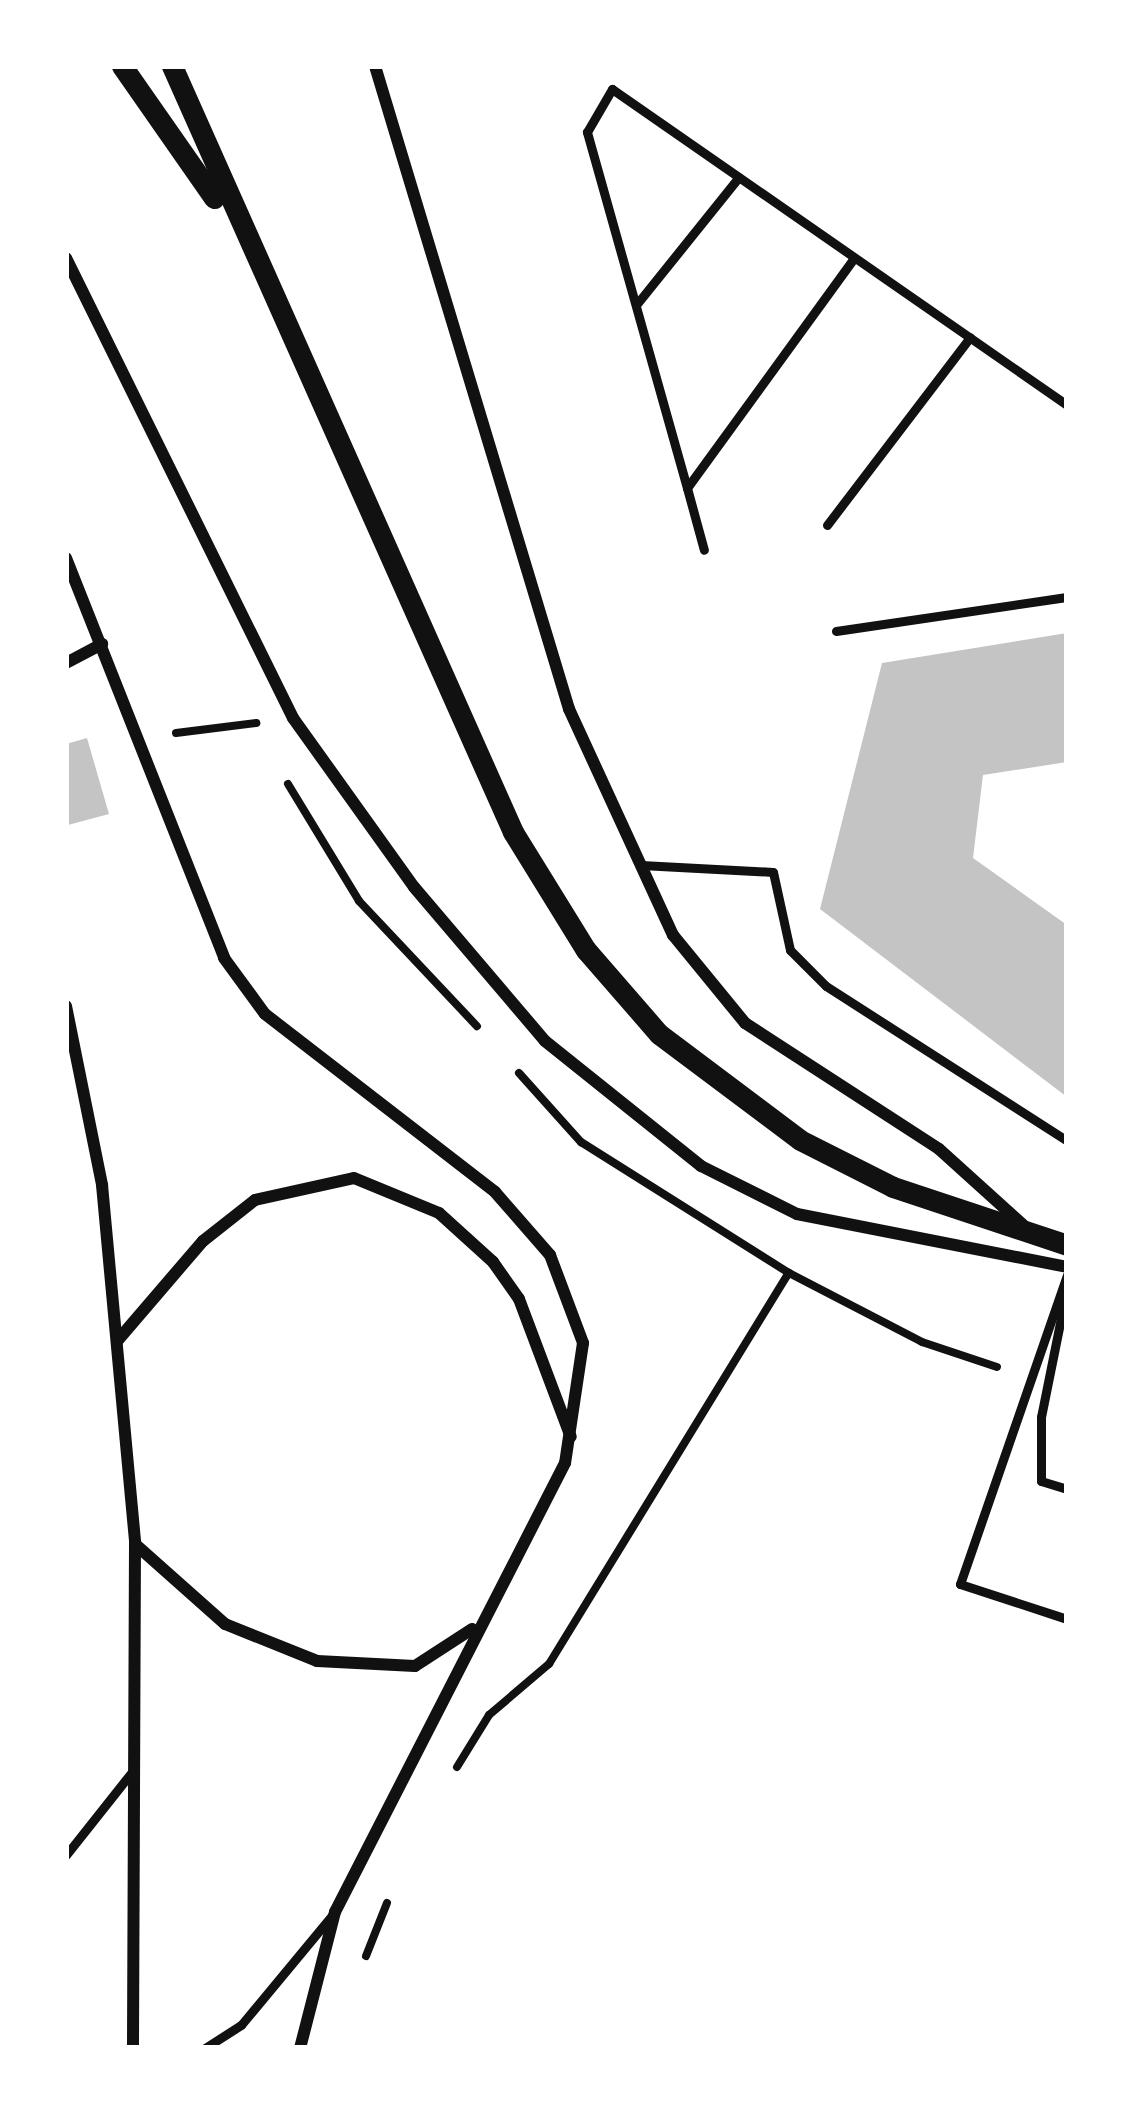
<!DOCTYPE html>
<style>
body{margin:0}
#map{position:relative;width:1133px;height:2114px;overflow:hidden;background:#fff;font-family:"Work Sans",sans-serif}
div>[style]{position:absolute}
.building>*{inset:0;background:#c4c4c4}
.path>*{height:8px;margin:-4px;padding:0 4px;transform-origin:4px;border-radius:4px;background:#111}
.service>*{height:9px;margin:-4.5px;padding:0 4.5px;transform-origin:4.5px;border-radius:4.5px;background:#111}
.minor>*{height:12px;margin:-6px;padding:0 6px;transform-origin:6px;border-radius:6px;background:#111}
.tertiary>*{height:21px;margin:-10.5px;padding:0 10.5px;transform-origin:10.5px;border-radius:10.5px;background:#111}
span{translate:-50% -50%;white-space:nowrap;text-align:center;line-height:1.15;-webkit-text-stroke:12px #fff;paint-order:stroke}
.frame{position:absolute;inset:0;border:69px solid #fff;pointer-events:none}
</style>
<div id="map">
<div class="building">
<div style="clip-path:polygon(1067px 633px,1067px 762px,983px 775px,973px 858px,1067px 925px,1067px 1097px,820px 909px,882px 663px)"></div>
<div style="clip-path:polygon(87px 738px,109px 814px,68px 825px,66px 744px)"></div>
</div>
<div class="path">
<div style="left:176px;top:733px;width:81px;rotate:-7.1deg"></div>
<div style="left:288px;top:784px;width:137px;rotate:58.7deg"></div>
<div style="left:359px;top:901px;width:172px;rotate:46.7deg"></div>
<div style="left:519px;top:1073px;width:93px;rotate:48.1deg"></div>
<div style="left:581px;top:1142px;width:246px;rotate:32.2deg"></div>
<div style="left:789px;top:1273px;width:150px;rotate:27.4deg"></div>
<div style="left:922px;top:1342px;width:79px;rotate:18.4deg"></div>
<div style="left:457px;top:1767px;width:61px;rotate:-58.4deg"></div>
<div style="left:489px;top:1715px;width:79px;rotate:-40.4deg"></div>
<div style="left:549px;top:1664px;width:459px;rotate:-58.5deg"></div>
<div style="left:366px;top:1956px;width:57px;rotate:-68.4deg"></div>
</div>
<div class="service">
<div style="left:854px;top:258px;width:284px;rotate:126deg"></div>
<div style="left:687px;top:488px;width:370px;rotate:-105.7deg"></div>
<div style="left:587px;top:132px;width:50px;rotate:-59.8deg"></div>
<div style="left:612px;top:89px;width:554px;rotate:34.78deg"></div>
<div style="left:636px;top:305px;width:164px;rotate:-51.2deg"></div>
<div style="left:687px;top:488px;width:64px;rotate:74.7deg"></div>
<div style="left:827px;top:525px;width:236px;rotate:-52.7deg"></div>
<div style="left:836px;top:631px;width:233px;rotate:-8.4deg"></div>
<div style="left:641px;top:865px;width:132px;rotate:3deg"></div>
<div style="left:773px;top:872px;width:80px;rotate:77.7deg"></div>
<div style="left:790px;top:950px;width:51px;rotate:45deg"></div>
<div style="left:826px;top:986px;width:287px;rotate:32.7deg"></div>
<div style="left:1067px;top:1275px;width:327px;rotate:109.1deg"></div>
<div style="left:960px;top:1584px;width:113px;rotate:18.1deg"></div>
<div style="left:1067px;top:1288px;width:132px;rotate:101.4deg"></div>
<div style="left:1041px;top:1417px;width:64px;rotate:90deg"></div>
<div style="left:1041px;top:1481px;width:27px;rotate:17deg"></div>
<div style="left:66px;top:1855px;width:105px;rotate:-51.6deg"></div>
<div style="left:205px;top:2048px;width:43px;rotate:-32.6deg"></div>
<div style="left:241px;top:2025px;width:144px;rotate:-50.3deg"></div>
</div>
<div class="minor">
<div style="left:375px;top:66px;width:672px;rotate:73.21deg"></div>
<div style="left:569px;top:709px;width:249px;rotate:65.3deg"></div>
<div style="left:673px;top:935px;width:114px;rotate:50.7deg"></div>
<div style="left:745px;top:1023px;width:231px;rotate:33deg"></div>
<div style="left:939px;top:1149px;width:113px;rotate:42.1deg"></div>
<div style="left:66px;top:258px;width:513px;rotate:63.73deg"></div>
<div style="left:293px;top:718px;width:208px;rotate:54.4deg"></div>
<div style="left:414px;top:887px;width:202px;rotate:49.6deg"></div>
<div style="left:545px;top:1041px;width:200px;rotate:38.7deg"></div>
<div style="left:701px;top:1166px;width:107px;rotate:26.6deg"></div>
<div style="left:797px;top:1214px;width:275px;rotate:11.1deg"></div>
<div style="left:66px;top:558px;width:430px;rotate:68.4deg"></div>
<div style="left:224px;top:958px;width:69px;rotate:53.8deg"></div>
<div style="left:265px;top:1014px;width:291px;rotate:37.7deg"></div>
<div style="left:495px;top:1192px;width:84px;rotate:48.9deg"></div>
<div style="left:550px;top:1255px;width:94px;rotate:69.4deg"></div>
<div style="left:583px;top:1343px;width:121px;rotate:98.5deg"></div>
<div style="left:565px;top:1463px;width:504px;rotate:117.12deg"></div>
<div style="left:335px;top:1912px;width:140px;rotate:104.4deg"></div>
<div style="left:66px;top:663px;width:41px;rotate:-27.8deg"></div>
<div style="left:66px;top:1006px;width:183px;rotate:78.6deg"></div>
<div style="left:102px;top:1185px;width:361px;rotate:84.7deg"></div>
<div style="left:135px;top:1544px;width:504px;rotate:90.23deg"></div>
<div style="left:118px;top:1340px;width:130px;rotate:-49.4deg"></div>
<div style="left:203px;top:1241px;width:66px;rotate:-38.3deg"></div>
<div style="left:255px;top:1200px;width:101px;rotate:-12.5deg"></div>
<div style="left:354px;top:1178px;width:92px;rotate:22.4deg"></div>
<div style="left:439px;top:1213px;width:73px;rotate:42.2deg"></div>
<div style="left:493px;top:1262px;width:45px;rotate:54.9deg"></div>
<div style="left:519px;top:1299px;width:147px;rotate:69.4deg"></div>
<div style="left:135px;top:1544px;width:120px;rotate:41.6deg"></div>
<div style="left:225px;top:1624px;width:99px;rotate:21.9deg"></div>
<div style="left:317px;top:1661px;width:98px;rotate:2.9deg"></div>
<div style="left:415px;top:1666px;width:68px;rotate:-33deg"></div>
</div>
<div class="tertiary">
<div style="left:122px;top:66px;width:161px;rotate:55.1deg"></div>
<div style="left:172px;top:66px;width:838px;rotate:66deg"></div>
<div style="left:513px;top:832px;width:139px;rotate:58.3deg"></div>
<div style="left:586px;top:950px;width:111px;rotate:49deg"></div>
<div style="left:659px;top:1034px;width:176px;rotate:36.9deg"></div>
<div style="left:800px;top:1140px;width:104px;rotate:26.8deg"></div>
<div style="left:893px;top:1187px;width:183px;rotate:18.4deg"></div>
</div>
<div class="frame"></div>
</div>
